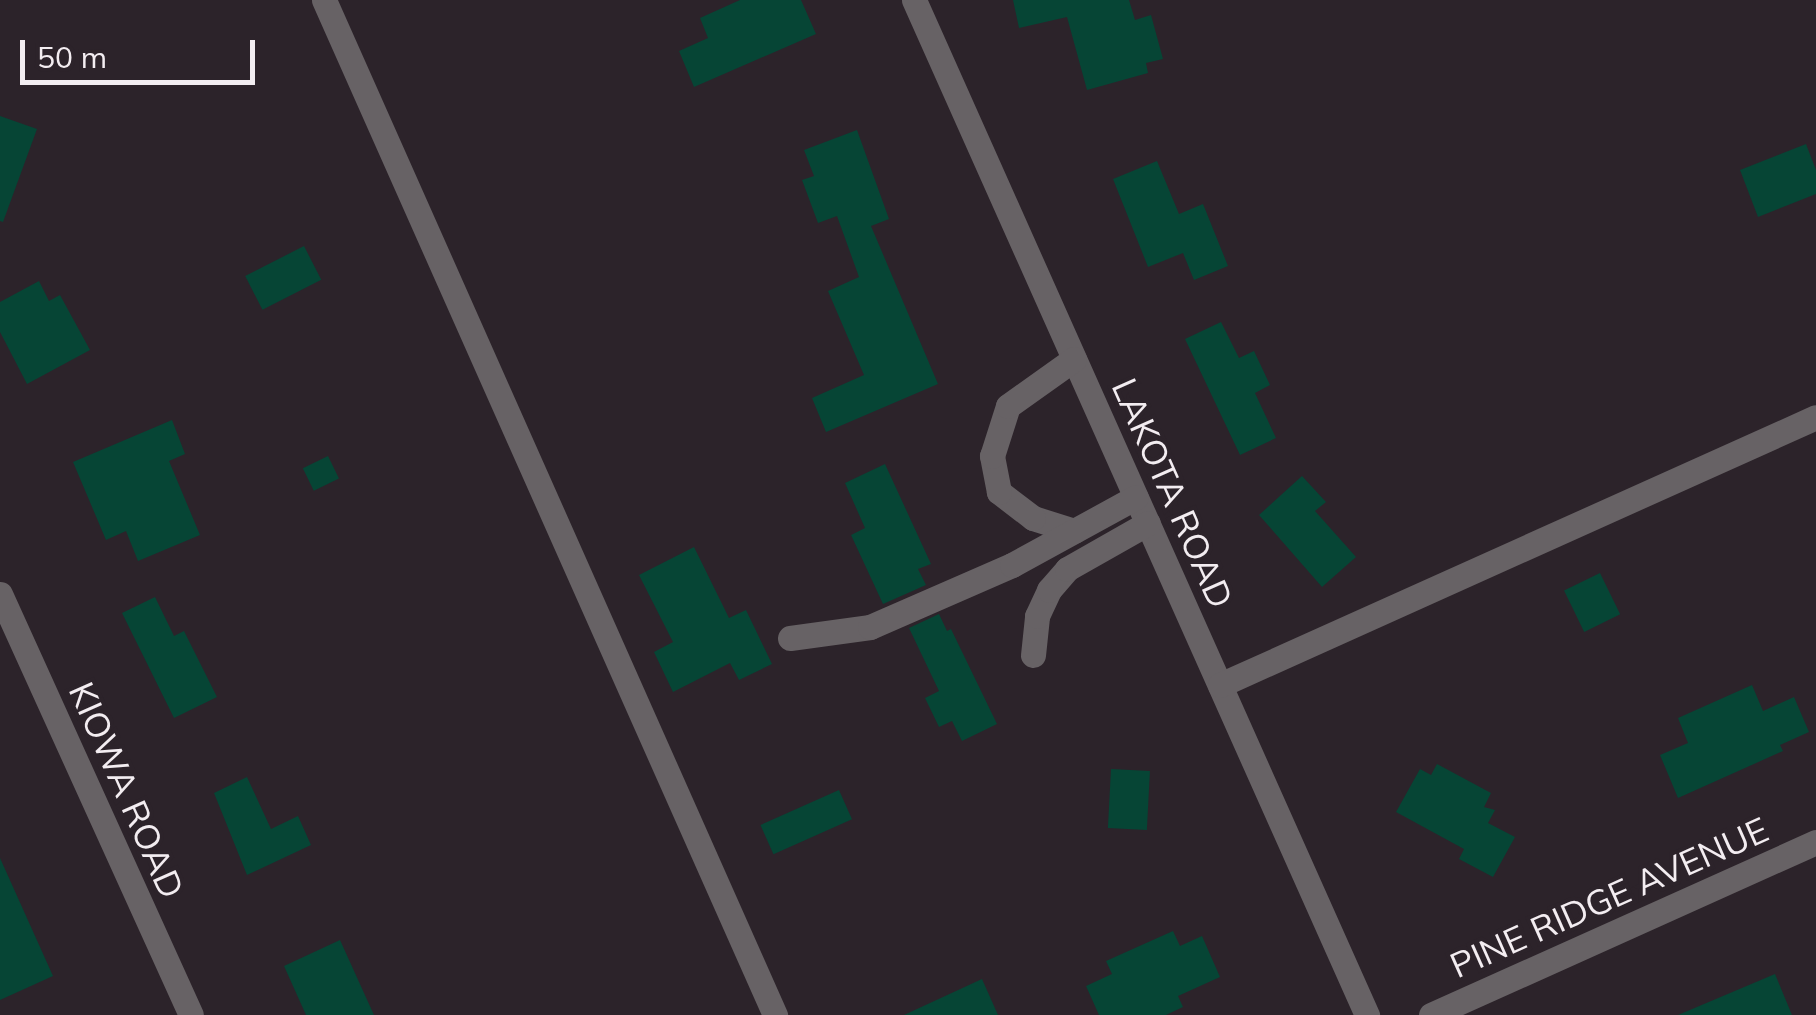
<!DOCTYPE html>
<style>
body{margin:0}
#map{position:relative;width:1816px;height:1015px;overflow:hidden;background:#2c232a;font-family:Mulish,sans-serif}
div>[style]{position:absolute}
.building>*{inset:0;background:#064535;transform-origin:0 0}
.minor>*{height:25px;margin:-12.5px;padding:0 12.5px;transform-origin:12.5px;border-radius:12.5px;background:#676265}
span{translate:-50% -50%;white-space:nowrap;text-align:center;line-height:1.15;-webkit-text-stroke:8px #2c232a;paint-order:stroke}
.street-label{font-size:35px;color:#f3edf1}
.scale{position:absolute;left:20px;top:40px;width:235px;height:45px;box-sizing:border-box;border:5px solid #f3edf1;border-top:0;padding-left:12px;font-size:30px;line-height:35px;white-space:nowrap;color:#f3edf1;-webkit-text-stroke:8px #2c232a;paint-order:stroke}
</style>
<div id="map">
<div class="building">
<div style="clip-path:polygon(740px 0,801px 0,816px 34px,694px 87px,679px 51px,708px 38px,700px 18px)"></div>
<div style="clip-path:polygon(1013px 0,1129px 0,1135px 20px,1151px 15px,1163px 59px,1146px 63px,1148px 73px,1087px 90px,1067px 17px,1019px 28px)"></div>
<div style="clip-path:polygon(0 116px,37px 129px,3px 222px,0 221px)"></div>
<div style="clip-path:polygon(857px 130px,889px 219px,871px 226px,938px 384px,826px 432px,812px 398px,864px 375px,828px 291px,859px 277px,837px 216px,818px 223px,802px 180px,814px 176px,804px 150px)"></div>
<div style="clip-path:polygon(1806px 144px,1816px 170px,1816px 194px,1758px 217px,1740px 170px)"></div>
<div style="clip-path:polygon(1157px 161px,1179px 214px,1203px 204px,1228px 266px,1194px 280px,1183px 253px,1148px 267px,1113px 179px)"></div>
<div style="left:304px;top:246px;width:38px;height:66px;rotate:63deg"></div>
<div style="clip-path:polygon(39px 281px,49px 301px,60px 295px,90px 350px,27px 384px,0 332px,0 302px)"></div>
<div style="clip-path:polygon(1221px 322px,1239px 358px,1254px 351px,1270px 385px,1255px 393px,1276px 438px,1240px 455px,1185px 339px)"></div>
<div style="clip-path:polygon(172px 420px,185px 454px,169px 461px,200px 535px,138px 561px,126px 531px,106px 540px,73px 462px)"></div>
<div style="left:328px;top:456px;width:25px;height:28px;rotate:64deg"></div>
<div style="clip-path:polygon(885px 464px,931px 564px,918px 569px,926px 585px,883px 604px,851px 535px,865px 528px,845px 483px)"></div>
<div style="clip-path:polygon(1302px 476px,1326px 502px,1315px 511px,1356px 557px,1322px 587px,1259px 515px)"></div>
<div style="clip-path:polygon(694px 547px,729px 618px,746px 610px,772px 664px,739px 680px,730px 663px,673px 692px,654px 652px,673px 642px,639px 575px)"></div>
<div style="left:1600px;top:573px;width:46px;height:40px;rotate:64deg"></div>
<div style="clip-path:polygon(155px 597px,174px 636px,184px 631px,217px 697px,174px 718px,122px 613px)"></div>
<div style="clip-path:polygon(939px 614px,947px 631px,951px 629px,997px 724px,962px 741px,952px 721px,939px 727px,925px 698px,939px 691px,909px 628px)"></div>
<div style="clip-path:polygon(1752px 685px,1763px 711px,1794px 697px,1809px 732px,1780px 745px,1783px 751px,1678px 798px,1660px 755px,1688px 743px,1678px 718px)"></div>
<div style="clip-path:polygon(1437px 764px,1491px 793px,1484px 807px,1495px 810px,1488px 823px,1515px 837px,1493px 877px,1459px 859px,1464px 849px,1396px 812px,1420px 769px,1431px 775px)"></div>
<div style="left:1111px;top:769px;width:39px;height:59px;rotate:3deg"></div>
<div style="clip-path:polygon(247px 777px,271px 829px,298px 816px,311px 845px,247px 875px,214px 793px)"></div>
<div style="left:839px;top:790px;width:32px;height:86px;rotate:66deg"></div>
<div style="clip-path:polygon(0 858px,53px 976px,0 1000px)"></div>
<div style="clip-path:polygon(1173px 931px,1180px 946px,1202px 936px,1220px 977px,1178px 996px,1183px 1007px,1166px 1015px,1099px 1015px,1086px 986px,1112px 974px,1106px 961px)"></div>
<div style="clip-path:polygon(340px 940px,374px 1015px,306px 1015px,284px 966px)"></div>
<div style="clip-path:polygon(1775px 974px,1792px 1015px,1678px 1015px)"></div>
<div style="clip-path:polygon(982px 979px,998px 1015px,904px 1015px)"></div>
</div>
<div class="minor">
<div style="left:324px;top:0;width:1111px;rotate:66.04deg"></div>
<div style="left:914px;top:0;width:1112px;rotate:65.95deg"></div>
<div style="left:1074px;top:531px;width:43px;rotate:-162.4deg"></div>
<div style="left:1033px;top:518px;width:43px;rotate:-142.6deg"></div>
<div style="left:999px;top:492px;width:37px;rotate:-101deg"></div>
<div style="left:992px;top:456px;width:52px;rotate:-72.3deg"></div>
<div style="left:1008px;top:406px;width:81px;rotate:-35.5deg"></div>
<div style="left:0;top:594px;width:462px;rotate:65.6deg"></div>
<div style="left:790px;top:638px;width:81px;rotate:-7.8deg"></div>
<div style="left:870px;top:627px;width:155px;rotate:-23.6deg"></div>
<div style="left:1012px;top:565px;width:141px;rotate:-28.7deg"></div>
<div style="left:1033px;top:655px;width:39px;rotate:-84deg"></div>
<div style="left:1037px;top:616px;width:29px;rotate:-65deg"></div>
<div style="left:1049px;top:590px;width:28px;rotate:-49deg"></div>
<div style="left:1067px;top:569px;width:93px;rotate:-29.6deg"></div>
<div style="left:1220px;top:685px;width:653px;rotate:-24.21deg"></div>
<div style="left:1431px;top:1015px;width:422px;rotate:-24.2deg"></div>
</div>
<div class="street-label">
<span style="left:1173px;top:493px;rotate:66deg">LAKOTA ROAD</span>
<span style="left:127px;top:790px;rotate:66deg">KIOWA ROAD</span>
<span style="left:1609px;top:897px;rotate:-24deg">PINE RIDGE AVENUE</span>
</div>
<div class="scale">50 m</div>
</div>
